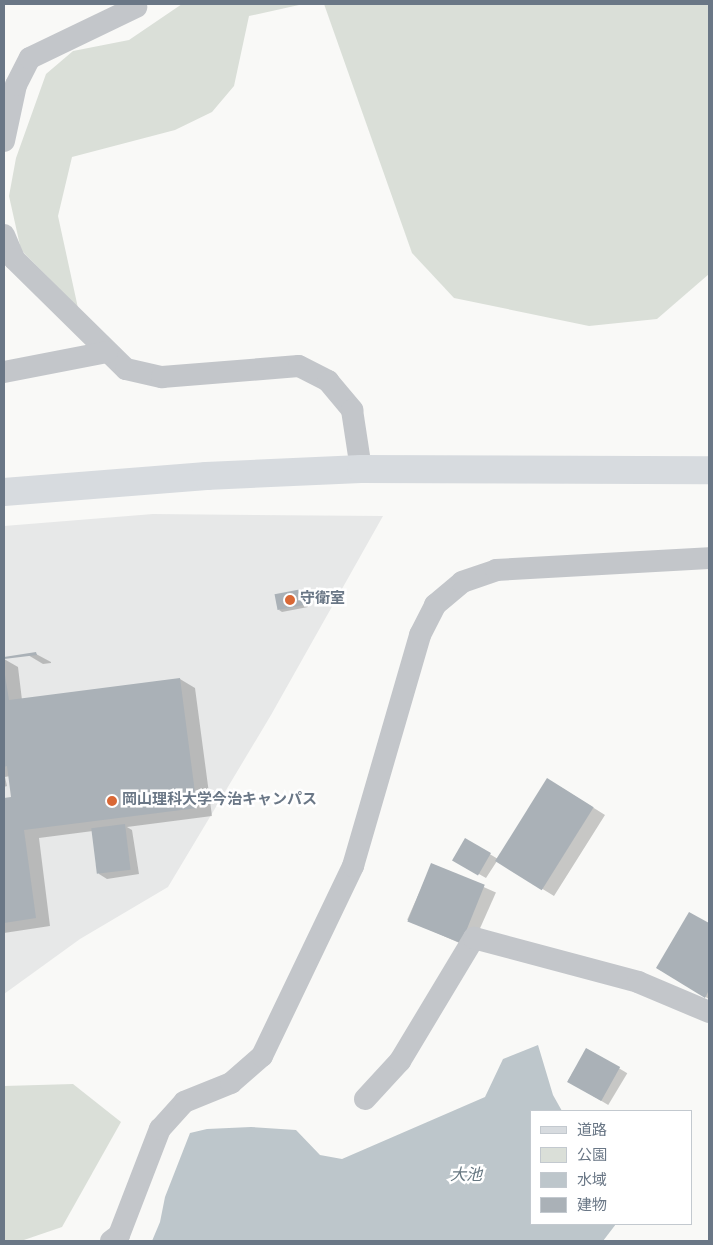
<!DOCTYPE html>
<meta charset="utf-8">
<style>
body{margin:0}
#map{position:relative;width:713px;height:1245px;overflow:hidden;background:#f9f9f7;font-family:Overpass,"Noto Sans JP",sans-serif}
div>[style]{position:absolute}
.built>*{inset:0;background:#e7e8e8}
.green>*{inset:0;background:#dadfd8}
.water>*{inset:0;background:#bdc6cb}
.shadow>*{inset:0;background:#0003;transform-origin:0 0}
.building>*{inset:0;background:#aab1b7;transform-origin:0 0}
.street>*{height:22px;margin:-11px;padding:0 11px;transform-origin:11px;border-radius:11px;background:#c3c6ca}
.secondary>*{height:28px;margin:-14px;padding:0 14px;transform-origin:14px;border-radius:14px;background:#d7dbdf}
.dots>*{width:14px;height:14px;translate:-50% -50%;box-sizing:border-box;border:2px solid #fff;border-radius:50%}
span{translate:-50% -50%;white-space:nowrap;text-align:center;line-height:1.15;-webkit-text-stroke:5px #fff;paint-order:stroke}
.poi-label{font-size:15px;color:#6a7786;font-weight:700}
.left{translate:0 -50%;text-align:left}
.water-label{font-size:16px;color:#667781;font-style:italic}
.frame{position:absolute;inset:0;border:5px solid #6a7786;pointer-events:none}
.legend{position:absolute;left:530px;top:1110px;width:162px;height:115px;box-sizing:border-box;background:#fff;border:1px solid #c3c9cf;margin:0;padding:6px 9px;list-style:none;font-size:15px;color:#6a7786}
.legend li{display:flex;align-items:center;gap:10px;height:25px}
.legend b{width:25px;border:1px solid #c3c9cf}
</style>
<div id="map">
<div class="built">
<div style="clip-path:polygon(153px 514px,383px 516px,271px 715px,168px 887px,80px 939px,4px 994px,4px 526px)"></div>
</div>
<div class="green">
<div style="clip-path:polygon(182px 4px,315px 4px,299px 5px,249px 16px,234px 86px,212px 112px,175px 130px,72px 157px,58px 216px,78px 308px,21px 250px,9px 196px,16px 158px,46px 74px,73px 51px,129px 40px)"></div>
<div style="clip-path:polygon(324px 4px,709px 4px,709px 274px,657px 319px,589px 326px,454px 298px,412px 253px)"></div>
<div style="clip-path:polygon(73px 1084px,121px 1122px,62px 1227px,21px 1241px,4px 1241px,4px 1086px)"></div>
</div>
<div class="water">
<div style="clip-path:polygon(538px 1045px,553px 1095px,562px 1111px,532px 1111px,532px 1224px,616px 1224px,603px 1241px,152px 1241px,160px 1222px,165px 1197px,190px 1133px,207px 1129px,251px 1127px,296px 1130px,320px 1155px,342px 1159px,485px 1097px,503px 1059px)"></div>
</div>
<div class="shadow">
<div style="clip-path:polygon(302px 590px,305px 592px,308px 607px,282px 612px,279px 610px)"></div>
<div style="clip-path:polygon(36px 654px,51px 662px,51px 663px,43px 664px,28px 655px)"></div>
<div style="clip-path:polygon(4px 659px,18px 667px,22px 700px,180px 679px,195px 688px,212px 816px,127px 827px,132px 830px,139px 874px,107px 879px,99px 874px,93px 831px,39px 838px,50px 926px,4px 933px,4px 799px,13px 798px,10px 776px,5px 777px,7px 786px,4px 787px)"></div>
<div style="clip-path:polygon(559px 786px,605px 815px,554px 896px,497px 861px,486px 878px,454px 860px,466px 840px,498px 859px)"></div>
<div style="left:432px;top:864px;width:70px;height:61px;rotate:24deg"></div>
<div style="clip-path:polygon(690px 913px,709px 925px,709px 999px,657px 968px)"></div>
<div style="left:587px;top:1049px;width:47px;height:37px;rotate:31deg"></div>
</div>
<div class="building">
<div style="left:302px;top:589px;width:16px;height:28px;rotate:79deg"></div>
<div style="clip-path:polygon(36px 652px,37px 655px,4px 659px,4px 657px)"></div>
<div style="clip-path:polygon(4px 669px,9px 700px,180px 678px,197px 808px,24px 830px,36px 918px,4px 923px,4px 798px,11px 797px,7px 766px,4px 767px)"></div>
<div style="left:547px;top:778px;width:55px;height:98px;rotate:32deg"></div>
<div style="left:125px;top:824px;width:46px;height:34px;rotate:83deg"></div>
<div style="left:465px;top:838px;width:30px;height:26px;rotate:30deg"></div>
<div style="left:431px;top:863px;width:58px;height:63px;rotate:22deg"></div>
<div style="clip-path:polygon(689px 912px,709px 923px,709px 990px,705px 998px,656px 968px)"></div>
<div style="left:586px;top:1048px;width:39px;height:39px;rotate:29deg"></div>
</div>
<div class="street">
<div style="left:4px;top:141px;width:57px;rotate:-77.9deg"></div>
<div style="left:16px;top:85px;width:30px;rotate:-63deg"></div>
<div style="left:30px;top:58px;width:118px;rotate:-25.7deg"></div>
<div style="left:4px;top:235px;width:26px;rotate:67deg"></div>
<div style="left:14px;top:259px;width:157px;rotate:44.5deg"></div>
<div style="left:126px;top:369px;width:37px;rotate:13deg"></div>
<div style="left:162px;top:377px;width:137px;rotate:-4.6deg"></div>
<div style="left:299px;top:366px;width:33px;rotate:27deg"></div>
<div style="left:328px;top:381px;width:38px;rotate:50deg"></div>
<div style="left:352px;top:410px;width:60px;rotate:81.3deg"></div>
<div style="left:4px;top:372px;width:105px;rotate:-11deg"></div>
<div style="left:365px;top:1099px;width:52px;rotate:-47.4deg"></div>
<div style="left:400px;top:1061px;width:144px;rotate:-59deg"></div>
<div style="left:474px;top:938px;width:170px;rotate:15deg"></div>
<div style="left:638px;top:982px;width:77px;rotate:22.9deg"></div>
<div style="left:111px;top:1241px;width:10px;rotate:-37deg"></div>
<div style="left:119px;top:1235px;width:114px;rotate:-68.9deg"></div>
<div style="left:160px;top:1129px;width:36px;rotate:-48deg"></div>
<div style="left:184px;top:1102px;width:51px;rotate:-22deg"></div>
<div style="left:231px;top:1083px;width:41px;rotate:-41.1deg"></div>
<div style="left:262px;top:1056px;width:211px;rotate:-64.4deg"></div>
<div style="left:353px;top:866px;width:241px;rotate:-73.8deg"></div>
<div style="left:420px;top:635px;width:34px;rotate:-63deg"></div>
<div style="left:435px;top:605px;width:35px;rotate:-40deg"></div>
<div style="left:462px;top:582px;width:36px;rotate:-19deg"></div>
<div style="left:496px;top:570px;width:213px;rotate:-3.2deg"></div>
</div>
<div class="secondary">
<div style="left:4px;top:492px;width:203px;rotate:-4.5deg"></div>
<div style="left:206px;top:476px;width:155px;rotate:-2.6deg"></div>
<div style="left:361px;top:469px;width:348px;rotate:0.2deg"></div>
</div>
<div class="dots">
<div style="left:290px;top:600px;background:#d96836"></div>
<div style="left:112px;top:801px;background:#d96836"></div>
</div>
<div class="poi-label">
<span class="left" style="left:300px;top:600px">守衛室</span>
<span class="left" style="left:122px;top:801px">岡山理科大学今治キャンパス</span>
</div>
<div class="water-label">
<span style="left:466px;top:1176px">大池</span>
</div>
<div class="frame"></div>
<ul class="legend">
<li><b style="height:6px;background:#d7dbdf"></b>道路</li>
<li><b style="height:14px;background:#dadfd8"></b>公園</li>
<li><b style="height:14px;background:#bdc6cb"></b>水域</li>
<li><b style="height:14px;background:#aab1b7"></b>建物</li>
</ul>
</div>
